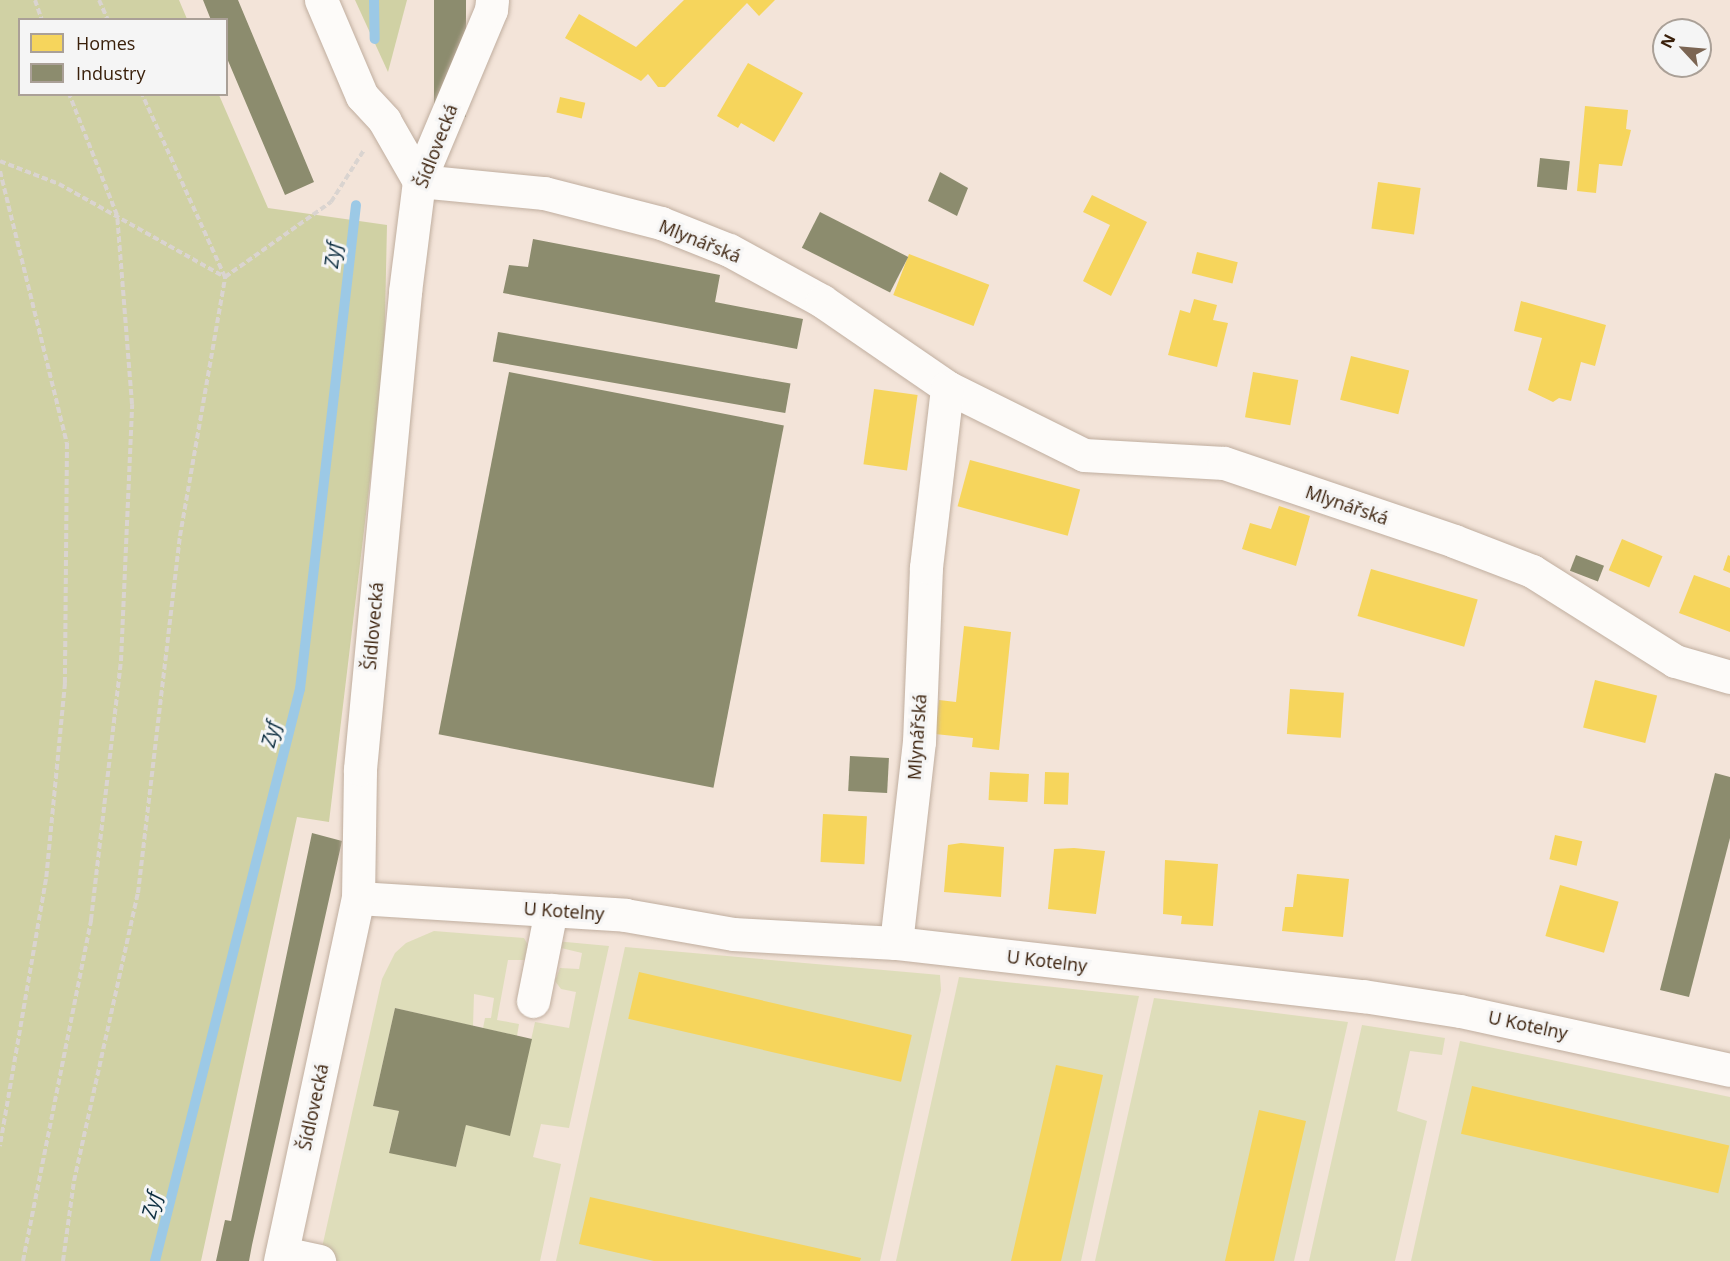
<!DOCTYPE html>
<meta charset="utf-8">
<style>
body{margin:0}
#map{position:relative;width:1730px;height:1261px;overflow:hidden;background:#f3e4d9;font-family:"Open Sans",sans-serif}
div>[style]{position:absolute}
.green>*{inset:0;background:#deddba}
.forest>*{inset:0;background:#d0d1a4}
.homes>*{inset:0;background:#f6d55c;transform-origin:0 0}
.industry>*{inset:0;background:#8c8c6e;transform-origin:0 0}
.stream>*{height:10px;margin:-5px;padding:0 5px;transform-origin:5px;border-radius:5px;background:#9cc9e6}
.path>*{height:4px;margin-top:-2px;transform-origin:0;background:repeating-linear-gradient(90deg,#dad4d0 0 6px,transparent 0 9px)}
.roads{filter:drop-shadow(0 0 2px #c0ae9f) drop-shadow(0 0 2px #c0ae9f)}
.minor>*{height:33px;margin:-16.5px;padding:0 16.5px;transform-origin:16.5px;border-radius:16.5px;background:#fdfbf9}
span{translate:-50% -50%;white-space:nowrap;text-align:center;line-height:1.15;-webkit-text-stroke:6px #f5f5f5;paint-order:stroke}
.street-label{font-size:18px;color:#3a200b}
.water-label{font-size:20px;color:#0d2e40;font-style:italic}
.legend{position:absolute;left:18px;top:18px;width:210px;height:78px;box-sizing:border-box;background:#f5f5f5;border:2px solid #aaa097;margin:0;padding:8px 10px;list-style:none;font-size:18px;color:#3a200b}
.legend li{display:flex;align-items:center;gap:12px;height:30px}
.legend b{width:30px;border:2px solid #aaa097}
.north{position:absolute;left:1652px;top:18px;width:60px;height:60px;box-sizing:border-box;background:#f5f5f5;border:2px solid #aaa097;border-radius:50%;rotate:296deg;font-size:16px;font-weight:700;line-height:24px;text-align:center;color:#3a200b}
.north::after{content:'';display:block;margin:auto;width:21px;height:27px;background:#7b6553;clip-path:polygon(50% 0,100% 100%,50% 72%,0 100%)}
</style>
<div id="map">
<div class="green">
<div style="clip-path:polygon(434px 931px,524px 938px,528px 945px,526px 960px,508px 960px,497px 1020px,519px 1024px,517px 1036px,483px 1028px,485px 1018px,491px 1018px,494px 998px,474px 994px,473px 1026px,395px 1008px,373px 1106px,399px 1111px,389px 1152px,456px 1167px,466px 1125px,510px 1135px,535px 1022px,569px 1028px,576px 992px,561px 989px,555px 981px,560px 968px,579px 969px,582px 953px,561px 948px,555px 941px,609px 946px,569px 1128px,541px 1124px,533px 1157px,561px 1164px,540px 1261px,319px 1261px,382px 979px,395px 953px,406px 943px)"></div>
<div style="clip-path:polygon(625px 947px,940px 975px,941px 990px,880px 1261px,556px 1261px)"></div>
<div style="clip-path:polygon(959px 977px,1139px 996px,1081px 1261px,896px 1261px)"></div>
<div style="clip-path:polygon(1154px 998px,1348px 1022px,1294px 1261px,1095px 1261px)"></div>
<div style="clip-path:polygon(1362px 1025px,1445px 1038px,1442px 1055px,1410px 1051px,1397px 1111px,1427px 1121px,1395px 1261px,1309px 1261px)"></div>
<div style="clip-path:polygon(1460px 1041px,1730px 1097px,1730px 1261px,1411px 1261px)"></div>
</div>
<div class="forest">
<div style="clip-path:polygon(0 0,179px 0,187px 19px,20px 20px,20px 94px,219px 95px,268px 208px,387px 225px,384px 364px,329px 822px,297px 817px,201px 1261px,0 1261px)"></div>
<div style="clip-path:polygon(355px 0,407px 0,388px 72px)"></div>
</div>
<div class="homes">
<div style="clip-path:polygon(684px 0,775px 0,759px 16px,747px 3px,665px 87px,658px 87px,648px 74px,641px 81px,565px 38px,579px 14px,636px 47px)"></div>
<div style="clip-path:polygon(748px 63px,803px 93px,774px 142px,741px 123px,738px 128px,717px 116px)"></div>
<div style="left:560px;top:97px;width:26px;height:16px;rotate:13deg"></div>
<div style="clip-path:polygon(1585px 106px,1628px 110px,1626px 129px,1631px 130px,1622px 166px,1599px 164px,1596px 193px,1577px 191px)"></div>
<div style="left:1378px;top:182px;width:43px;height:47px;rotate:8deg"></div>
<div style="clip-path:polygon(1092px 195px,1147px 222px,1111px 296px,1083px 281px,1110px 225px,1083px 212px)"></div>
<div style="left:1197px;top:252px;width:42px;height:22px;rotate:14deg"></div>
<div style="left:909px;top:254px;width:86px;height:44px;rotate:21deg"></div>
<div style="clip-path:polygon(1194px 299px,1217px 305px,1213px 320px,1228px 323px,1217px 367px,1168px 355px,1180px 310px,1190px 313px)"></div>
<div style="clip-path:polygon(1521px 301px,1606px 325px,1595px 366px,1581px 362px,1571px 401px,1559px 398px,1553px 402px,1528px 390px,1542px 338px,1514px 331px)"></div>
<div style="left:1351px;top:356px;width:60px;height:45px;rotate:14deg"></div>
<div style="left:1253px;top:372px;width:46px;height:46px;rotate:10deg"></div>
<div style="left:874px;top:389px;width:44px;height:76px;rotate:8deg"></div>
<div style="left:970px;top:460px;width:114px;height:48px;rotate:15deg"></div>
<div style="clip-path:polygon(1279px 506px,1310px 516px,1296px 566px,1242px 549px,1250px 523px,1271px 529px)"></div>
<div style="left:1622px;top:539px;width:44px;height:34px;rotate:23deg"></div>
<div style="clip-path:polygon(1728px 555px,1730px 556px,1730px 573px,1723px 570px)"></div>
<div style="left:1371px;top:569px;width:111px;height:49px;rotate:16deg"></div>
<div style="clip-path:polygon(1694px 575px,1730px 588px,1730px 632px,1679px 613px)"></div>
<div style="clip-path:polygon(964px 626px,1011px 632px,999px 750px,972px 747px,973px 738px,935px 734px,939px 700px,956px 702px)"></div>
<div style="left:1595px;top:680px;width:64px;height:49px;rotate:14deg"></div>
<div style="left:1290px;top:689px;width:54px;height:45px;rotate:4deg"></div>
<div style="left:990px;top:772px;width:39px;height:28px;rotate:3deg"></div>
<div style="left:1045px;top:772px;width:24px;height:32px;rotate:2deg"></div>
<div style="left:823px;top:814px;width:44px;height:48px;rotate:3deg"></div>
<div style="left:1555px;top:835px;width:28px;height:25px;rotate:13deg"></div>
<div style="clip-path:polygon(961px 843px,1004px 847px,1001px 897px,944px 892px,948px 845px)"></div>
<div style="clip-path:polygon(1074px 848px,1105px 851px,1096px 914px,1048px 909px,1054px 849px)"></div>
<div style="clip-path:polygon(1165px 860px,1218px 864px,1213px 926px,1181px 924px,1182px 916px,1163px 914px)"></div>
<div style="clip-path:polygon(1297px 874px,1349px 879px,1343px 937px,1282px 931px,1285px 907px,1293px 907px)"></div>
<div style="left:1560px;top:885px;width:61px;height:53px;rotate:16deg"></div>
<div style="left:639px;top:972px;width:280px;height:48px;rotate:13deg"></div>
<div style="clip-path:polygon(1056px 1065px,1103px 1075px,1062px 1257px,1061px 1261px,1011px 1261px)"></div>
<div style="left:1472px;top:1086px;width:264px;height:49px;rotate:13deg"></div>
<div style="clip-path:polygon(1259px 1110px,1306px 1121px,1285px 1212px,1274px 1261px,1225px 1261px)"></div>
<div style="clip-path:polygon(590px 1197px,861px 1258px,860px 1261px,654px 1261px,579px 1244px)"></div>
</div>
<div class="industry">
<div style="clip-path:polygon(203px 0,238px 0,314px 182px,285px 195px,226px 56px,226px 20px,211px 20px)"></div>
<div style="left:434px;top:0;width:32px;height:117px"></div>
<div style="left:1540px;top:158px;width:30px;height:29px;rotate:6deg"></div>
<div style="clip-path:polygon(940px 172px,968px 188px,957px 216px,928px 201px)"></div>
<div style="left:820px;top:212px;width:99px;height:40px;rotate:27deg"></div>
<div style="clip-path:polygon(533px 239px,720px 275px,715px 302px,803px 319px,797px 349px,503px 293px,509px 265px,528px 267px)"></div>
<div style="left:498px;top:332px;width:297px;height:30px;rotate:10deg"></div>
<div style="left:509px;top:372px;width:280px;height:369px;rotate:11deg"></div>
<div style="left:1576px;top:555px;width:30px;height:17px;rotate:21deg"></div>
<div style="left:850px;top:756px;width:39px;height:35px;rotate:3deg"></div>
<div style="clip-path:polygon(1715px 773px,1730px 777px,1730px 838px,1689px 997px,1660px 990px)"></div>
<div style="clip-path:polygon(312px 833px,342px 841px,252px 1245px,249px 1261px,216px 1261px,225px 1220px,231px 1221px)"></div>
<div style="clip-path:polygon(395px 1008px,532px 1039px,510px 1136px,466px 1125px,456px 1167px,389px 1153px,399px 1111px,373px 1106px)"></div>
</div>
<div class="stream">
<div style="left:374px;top:0;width:39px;rotate:89deg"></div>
<div style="left:155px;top:1261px;width:590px;rotate:-75.78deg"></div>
<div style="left:300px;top:689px;width:487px;rotate:-83.4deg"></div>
</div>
<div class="path">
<div style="left:35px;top:0;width:21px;rotate:71deg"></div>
<div style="left:99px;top:0;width:22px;rotate:66deg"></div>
<div style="left:0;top:161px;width:63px;rotate:21.3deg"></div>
<div style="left:59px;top:184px;width:190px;rotate:29.3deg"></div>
<div style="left:225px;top:277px;width:130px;rotate:-35.3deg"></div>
<div style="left:331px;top:202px;width:62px;rotate:-57.6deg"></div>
<div style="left:0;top:171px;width:280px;rotate:76.2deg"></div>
<div style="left:67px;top:443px;width:240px;rotate:90.5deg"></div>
<div style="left:65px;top:683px;width:197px;rotate:95.5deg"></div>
<div style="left:46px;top:879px;width:271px;rotate:99.8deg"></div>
<div style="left:23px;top:1261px;width:348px;rotate:-78.7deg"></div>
<div style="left:91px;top:920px;width:261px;rotate:-83.4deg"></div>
<div style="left:121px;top:661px;width:257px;rotate:-87.5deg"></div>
<div style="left:132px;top:404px;width:190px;rotate:-94.5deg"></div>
<div style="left:117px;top:215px;width:130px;rotate:-111.6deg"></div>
<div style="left:63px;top:1261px;width:81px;rotate:-82.2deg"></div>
<div style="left:74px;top:1181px;width:295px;rotate:-77.5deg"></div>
<div style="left:138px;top:893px;width:359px;rotate:-83.3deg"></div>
<div style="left:180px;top:536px;width:263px;rotate:-80.1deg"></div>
<div style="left:225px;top:277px;width:201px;rotate:-114.4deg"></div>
</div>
<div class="roads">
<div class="minor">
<div style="left:321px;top:0;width:104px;rotate:66.9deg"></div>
<div style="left:362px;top:96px;width:33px;rotate:47deg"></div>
<div style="left:384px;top:120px;width:70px;rotate:60.2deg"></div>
<div style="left:419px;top:181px;width:126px;rotate:5.5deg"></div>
<div style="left:544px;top:193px;width:121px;rotate:14.4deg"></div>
<div style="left:661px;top:223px;width:73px;rotate:21.7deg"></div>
<div style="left:729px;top:250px;width:106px;rotate:28.7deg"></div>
<div style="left:822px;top:301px;width:152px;rotate:34.5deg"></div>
<div style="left:947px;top:387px;width:153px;rotate:26.4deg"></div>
<div style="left:1084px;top:455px;width:140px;rotate:3.3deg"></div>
<div style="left:1224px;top:463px;width:243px;rotate:18.7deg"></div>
<div style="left:1454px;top:541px;width:84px;rotate:21deg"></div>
<div style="left:1532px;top:571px;width:169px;rotate:32.2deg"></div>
<div style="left:1675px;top:661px;width:57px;rotate:16.2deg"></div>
<div style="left:358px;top:898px;width:268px;rotate:3.6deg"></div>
<div style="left:625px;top:915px;width:110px;rotate:10deg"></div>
<div style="left:733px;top:934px;width:163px;rotate:3.2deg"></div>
<div style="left:896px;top:943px;width:470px;rotate:6.5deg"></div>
<div style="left:1363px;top:996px;width:98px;rotate:8.8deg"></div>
<div style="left:1460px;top:1011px;width:276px;rotate:12.3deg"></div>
<div style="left:896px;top:943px;width:202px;rotate:-83.5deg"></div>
<div style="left:919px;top:742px;width:175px;rotate:-87.7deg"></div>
<div style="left:926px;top:567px;width:181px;rotate:-83.3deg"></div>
<div style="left:533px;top:1001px;width:93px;rotate:-78.8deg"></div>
<div style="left:282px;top:1253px;width:38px;rotate:12deg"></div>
<div style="left:280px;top:1261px;width:371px;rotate:-77.9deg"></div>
<div style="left:358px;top:898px;width:129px;rotate:-89.1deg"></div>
<div style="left:360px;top:769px;width:479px;rotate:-84.6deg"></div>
<div style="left:405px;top:292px;width:112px;rotate:-82.8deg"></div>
<div style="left:419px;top:181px;width:186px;rotate:-67.2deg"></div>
<div style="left:491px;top:10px;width:10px;rotate:-84deg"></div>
</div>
</div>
<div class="street-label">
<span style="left:436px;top:146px;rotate:-69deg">Šídlovecká</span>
<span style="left:700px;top:241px;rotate:22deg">Mlynářská</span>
<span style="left:1347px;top:505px;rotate:19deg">Mlynářská</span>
<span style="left:373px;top:626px;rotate:-85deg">Šídlovecká</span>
<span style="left:917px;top:737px;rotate:-86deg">Mlynářská</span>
<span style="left:564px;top:911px;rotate:4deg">U Kotelny</span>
<span style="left:1047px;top:961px;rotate:7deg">U Kotelny</span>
<span style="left:1528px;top:1025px;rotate:12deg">U Kotelny</span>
<span style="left:313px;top:1107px;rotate:-78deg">Šídlovecká</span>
</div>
<div class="water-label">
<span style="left:332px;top:255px;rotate:-83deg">Zyf</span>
<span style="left:270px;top:734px;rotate:-76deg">Zyf</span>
<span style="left:151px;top:1205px;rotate:-76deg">Zyf</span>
</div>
<ul class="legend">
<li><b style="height:16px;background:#f6d55c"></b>Homes</li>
<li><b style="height:16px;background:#8c8c6e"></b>Industry</li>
</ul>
<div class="north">N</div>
</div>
